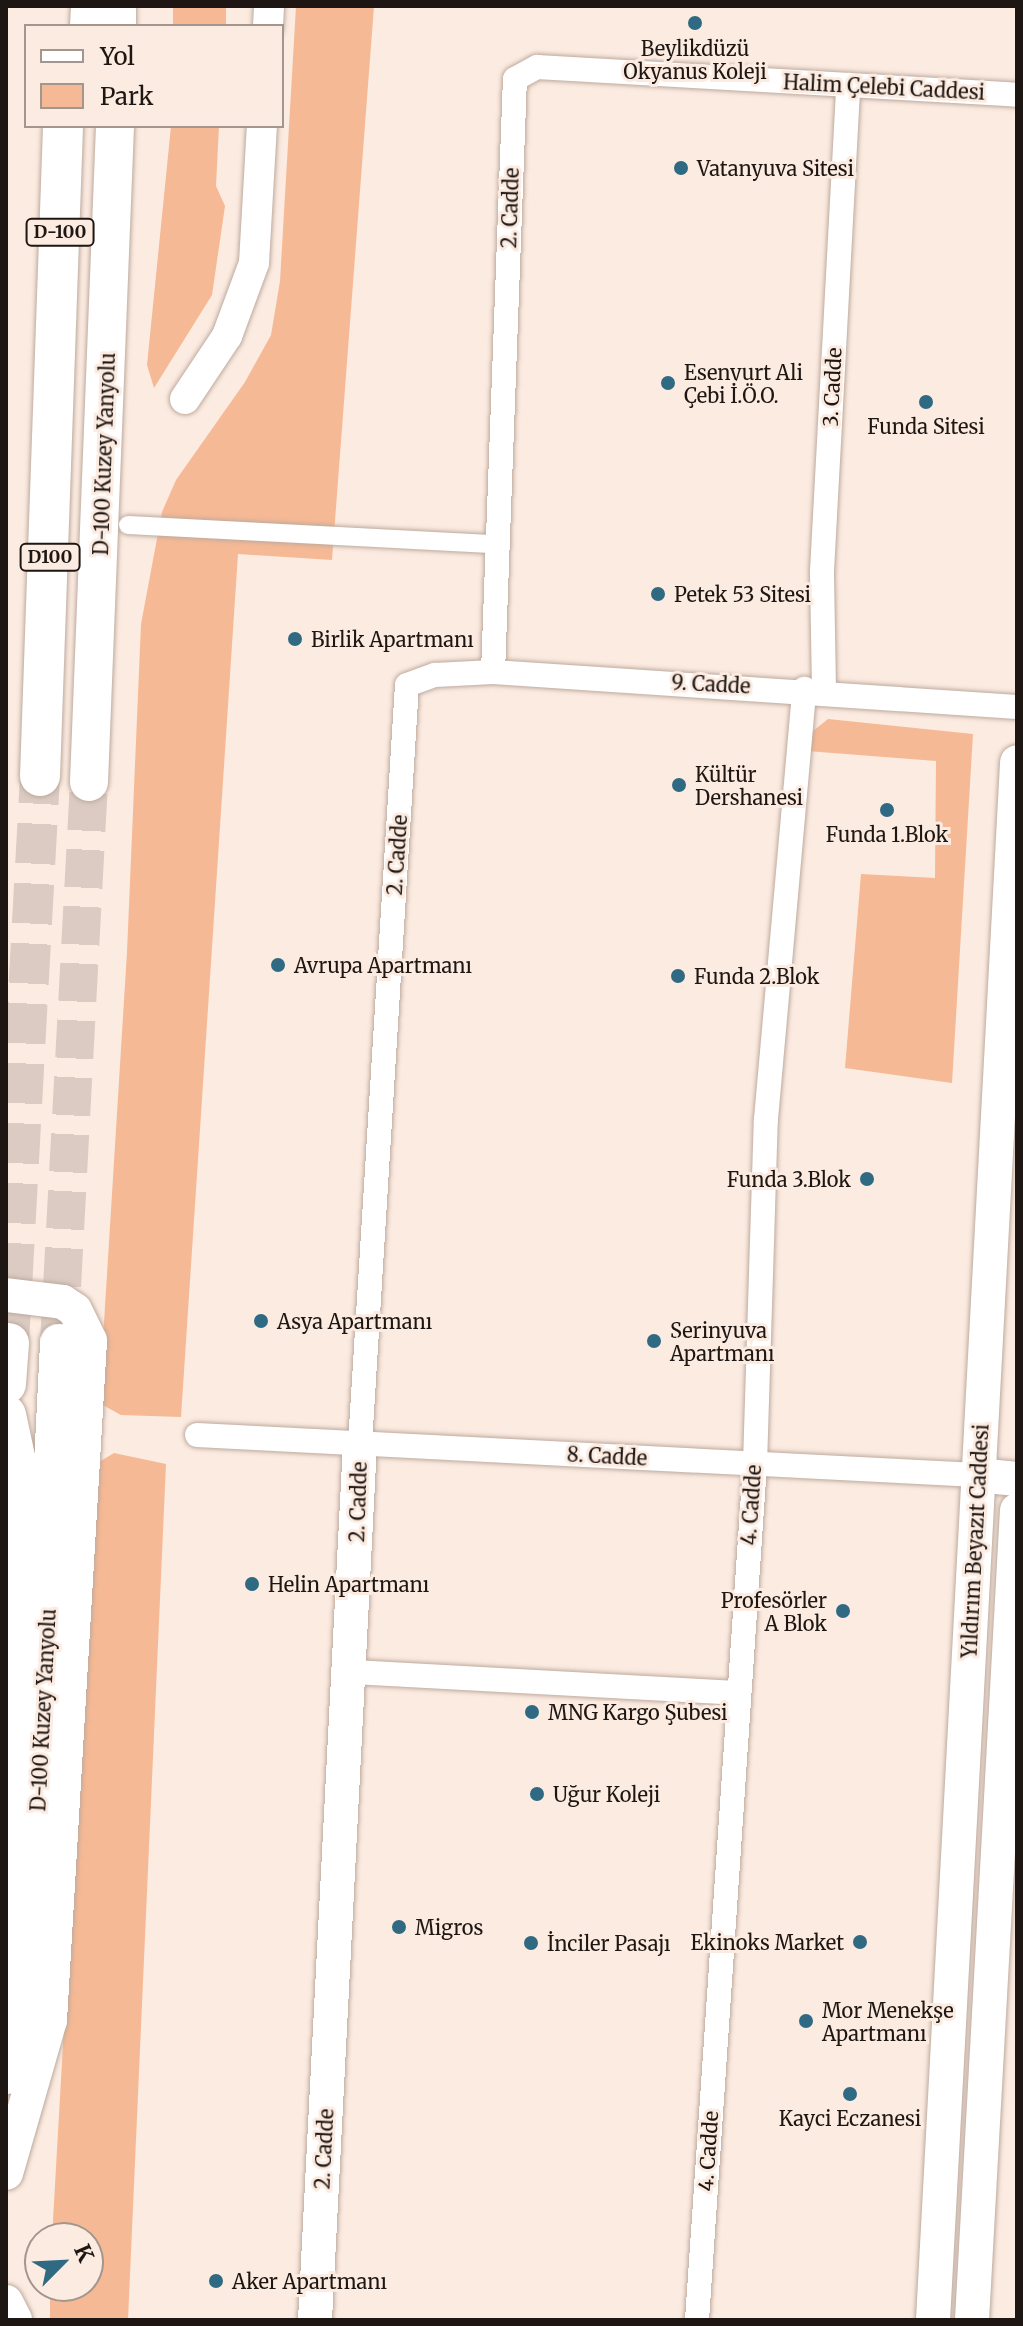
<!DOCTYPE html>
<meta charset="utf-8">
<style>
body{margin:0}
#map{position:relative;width:1023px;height:2326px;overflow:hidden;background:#fcebe1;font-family:Merriweather,serif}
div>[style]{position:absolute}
.green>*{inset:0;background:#f6b995;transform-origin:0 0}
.primary-tunnel>*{height:38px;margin-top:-19px;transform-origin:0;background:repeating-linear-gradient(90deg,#dbcbc2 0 38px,transparent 0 57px)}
.trunk-tunnel>*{height:40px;margin-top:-20px;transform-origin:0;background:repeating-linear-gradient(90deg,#dbcbc2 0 40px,transparent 0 60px)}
.roads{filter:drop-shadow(0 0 2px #beaa9e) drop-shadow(0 0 2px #beaa9e)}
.pedestrian>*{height:18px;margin:-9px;padding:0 9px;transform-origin:9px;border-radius:9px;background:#fff}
.minor>*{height:24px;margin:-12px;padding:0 12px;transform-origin:12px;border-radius:12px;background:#fff}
.tertiary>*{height:30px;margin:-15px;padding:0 15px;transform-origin:15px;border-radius:15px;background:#fff}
.secondary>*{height:34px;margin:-17px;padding:0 17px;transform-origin:17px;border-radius:17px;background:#fff}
.primary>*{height:38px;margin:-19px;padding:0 19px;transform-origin:19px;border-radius:19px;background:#fff}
.trunk>*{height:40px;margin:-20px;padding:0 20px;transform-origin:20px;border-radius:20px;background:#fff}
.dots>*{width:22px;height:22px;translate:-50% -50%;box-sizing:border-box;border:4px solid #fcebe1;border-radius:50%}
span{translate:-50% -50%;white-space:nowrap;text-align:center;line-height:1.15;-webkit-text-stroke:6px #fcebe1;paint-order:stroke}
.shield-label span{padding:2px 6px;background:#fcebe1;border:2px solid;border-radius:6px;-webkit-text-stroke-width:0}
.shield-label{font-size:18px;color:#1d1612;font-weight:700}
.poi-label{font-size:20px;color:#1d1612}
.left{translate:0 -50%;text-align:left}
.right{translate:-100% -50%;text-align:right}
.street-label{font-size:20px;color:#1d1612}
.frame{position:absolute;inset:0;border:8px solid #1d1612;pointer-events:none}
.legend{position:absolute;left:24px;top:24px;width:260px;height:104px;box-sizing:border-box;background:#fcebe1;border:2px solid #a3968e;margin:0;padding:10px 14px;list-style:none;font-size:24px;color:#1d1612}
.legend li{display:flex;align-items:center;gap:16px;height:40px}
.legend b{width:40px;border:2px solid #a3968e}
.north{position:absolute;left:24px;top:2222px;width:80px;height:80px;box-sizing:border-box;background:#fcebe1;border:2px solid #a3968e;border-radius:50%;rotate:66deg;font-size:22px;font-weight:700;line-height:32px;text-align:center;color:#1d1612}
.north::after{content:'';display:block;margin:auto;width:28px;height:36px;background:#2f6a82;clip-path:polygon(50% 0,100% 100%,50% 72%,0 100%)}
</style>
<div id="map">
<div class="green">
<div style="left:173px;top:6px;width:53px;height:20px"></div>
<div style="clip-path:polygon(296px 6px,374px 6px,332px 560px,238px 554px,181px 1417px,121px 1415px,99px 1403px,127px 952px,141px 624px,162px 512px,176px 480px,245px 382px,271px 335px,280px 281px)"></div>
<div style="clip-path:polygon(171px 126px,219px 126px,216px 186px,225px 206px,212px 295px,154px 388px,147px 365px)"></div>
<div style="clip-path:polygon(828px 719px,973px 734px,952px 1083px,845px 1068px,861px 874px,935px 878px,936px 761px,807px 751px,808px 735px)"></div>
<div style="clip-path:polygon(114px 1453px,166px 1464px,128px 2320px,50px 2320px,50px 2286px,88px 2286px,88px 2238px,52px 2238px,94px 1499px,99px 1462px)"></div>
</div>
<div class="primary-tunnel">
<div style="left:59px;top:1343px;width:562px;rotate:-86.94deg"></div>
</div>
<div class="trunk-tunnel">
<div style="left:9px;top:1343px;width:568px;rotate:-86.87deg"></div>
</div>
<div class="roads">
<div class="pedestrian">
<div style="left:128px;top:525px;width:368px;rotate:3deg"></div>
</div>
<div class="minor">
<div style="left:493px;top:672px;width:593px;rotate:-87.88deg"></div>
<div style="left:515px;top:79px;width:25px;rotate:-29deg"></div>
<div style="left:537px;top:67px;width:481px;rotate:3.3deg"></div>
<div style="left:824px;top:690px;width:119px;rotate:-91deg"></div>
<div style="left:822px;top:571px;width:487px;rotate:-86.9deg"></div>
<div style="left:197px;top:1435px;width:781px;rotate:2.94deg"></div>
<div style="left:360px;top:1444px;width:760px;rotate:-86.46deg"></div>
<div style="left:407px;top:685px;width:30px;rotate:-20deg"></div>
<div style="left:435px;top:675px;width:58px;rotate:-3deg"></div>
<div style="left:493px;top:672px;width:525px;rotate:3.82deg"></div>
<div style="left:351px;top:1672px;width:388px;rotate:3.1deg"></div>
<div style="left:697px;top:2320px;width:858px;rotate:-86.12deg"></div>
<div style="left:755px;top:1464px;width:345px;rotate:-88.2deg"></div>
<div style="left:766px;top:1119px;width:432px;rotate:-84.9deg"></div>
</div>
<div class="tertiary">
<div style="left:268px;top:26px;width:20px;rotate:-87deg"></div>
<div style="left:185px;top:399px;width:76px;rotate:-56.3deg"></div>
<div style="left:227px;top:336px;width:78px;rotate:-69.7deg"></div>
<div style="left:254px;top:263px;width:137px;rotate:-86.7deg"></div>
</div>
<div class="secondary">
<div style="left:6px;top:1295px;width:57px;rotate:7deg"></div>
<div style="left:63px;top:1302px;width:14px;rotate:34deg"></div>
<div style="left:75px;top:1310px;width:34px;rotate:64deg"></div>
<div style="left:90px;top:1341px;width:680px;rotate:93.37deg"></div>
<div style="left:50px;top:2020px;width:159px;rotate:106deg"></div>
<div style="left:977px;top:1475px;width:40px;rotate:5.7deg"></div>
<div style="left:6px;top:2302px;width:20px;rotate:63deg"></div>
<div style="left:315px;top:2320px;width:877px;rotate:-87.06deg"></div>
<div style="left:933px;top:2320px;width:1560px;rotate:-86.91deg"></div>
<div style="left:972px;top:2320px;width:811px;rotate:-86.82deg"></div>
</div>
<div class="primary">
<div style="left:117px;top:26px;width:20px;rotate:-90deg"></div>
<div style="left:89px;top:782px;width:657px;rotate:-87.73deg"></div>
<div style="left:6px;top:2075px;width:151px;rotate:-80.8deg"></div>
<div style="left:30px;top:1926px;width:584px;rotate:-87.15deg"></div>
</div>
<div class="trunk">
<div style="left:90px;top:26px;width:20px;rotate:-87deg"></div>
<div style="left:40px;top:776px;width:650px;rotate:-87.97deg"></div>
<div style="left:6px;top:1384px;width:41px;rotate:-85.8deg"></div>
<div style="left:6px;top:1415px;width:57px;rotate:77.9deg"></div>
<div style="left:18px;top:1471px;width:43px;rotate:87.3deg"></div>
<div style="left:20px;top:1514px;width:535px;rotate:91.5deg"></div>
</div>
</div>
<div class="dots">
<div style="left:695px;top:23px;background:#2f6a82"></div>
<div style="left:681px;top:168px;background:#2f6a82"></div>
<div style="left:668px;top:383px;background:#2f6a82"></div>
<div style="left:926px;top:402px;background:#2f6a82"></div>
<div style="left:658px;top:594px;background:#2f6a82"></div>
<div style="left:295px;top:639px;background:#2f6a82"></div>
<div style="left:679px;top:785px;background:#2f6a82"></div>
<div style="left:887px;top:810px;background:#2f6a82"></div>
<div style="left:278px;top:965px;background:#2f6a82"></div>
<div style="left:678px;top:976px;background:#2f6a82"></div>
<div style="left:867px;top:1179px;background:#2f6a82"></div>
<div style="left:261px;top:1321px;background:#2f6a82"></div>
<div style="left:654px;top:1341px;background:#2f6a82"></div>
<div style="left:252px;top:1584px;background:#2f6a82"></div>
<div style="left:843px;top:1611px;background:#2f6a82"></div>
<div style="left:532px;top:1712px;background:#2f6a82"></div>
<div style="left:537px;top:1794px;background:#2f6a82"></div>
<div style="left:399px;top:1927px;background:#2f6a82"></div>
<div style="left:860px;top:1942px;background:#2f6a82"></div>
<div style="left:531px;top:1943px;background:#2f6a82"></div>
<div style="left:806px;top:2021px;background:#2f6a82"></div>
<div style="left:850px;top:2094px;background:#2f6a82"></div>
<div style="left:216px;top:2281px;background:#2f6a82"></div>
</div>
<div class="shield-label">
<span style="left:60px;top:232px">D-100</span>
<span style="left:50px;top:557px">D100</span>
</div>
<div class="poi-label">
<span style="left:695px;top:60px">Beylikdüzü<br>Okyanus Koleji</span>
<span class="left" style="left:697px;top:168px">Vatanyuva Sitesi</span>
<span class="left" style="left:684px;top:384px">Esenyurt Ali<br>Çebi İ.Ö.O.</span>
<span style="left:926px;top:426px">Funda Sitesi</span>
<span class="left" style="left:674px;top:594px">Petek 53 Sitesi</span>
<span class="left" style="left:311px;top:639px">Birlik Apartmanı</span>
<span class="left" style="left:695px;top:786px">Kültür<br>Dershanesi</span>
<span style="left:887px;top:834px">Funda 1.Blok</span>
<span class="left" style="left:294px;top:965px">Avrupa Apartmanı</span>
<span class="left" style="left:694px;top:976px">Funda 2.Blok</span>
<span class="right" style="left:851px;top:1179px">Funda 3.Blok</span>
<span class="left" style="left:277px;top:1321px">Asya Apartmanı</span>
<span class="left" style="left:670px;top:1342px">Serinyuva<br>Apartmanı</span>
<span class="left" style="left:268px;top:1584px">Helin Apartmanı</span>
<span class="right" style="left:827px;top:1612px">Profesörler<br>A Blok</span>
<span class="left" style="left:548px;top:1712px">MNG Kargo Şubesi</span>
<span class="left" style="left:553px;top:1794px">Uğur Koleji</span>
<span class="left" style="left:415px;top:1927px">Migros</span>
<span class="right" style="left:844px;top:1942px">Ekinoks Market</span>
<span class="left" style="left:547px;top:1943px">İnciler Pasajı</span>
<span class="left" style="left:822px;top:2022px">Mor Menekşe<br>Apartmanı</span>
<span style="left:850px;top:2118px">Kayci Eczanesi</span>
<span class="left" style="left:232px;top:2281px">Aker Apartmanı</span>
</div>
<div class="street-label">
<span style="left:884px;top:87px;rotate:3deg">Halim Çelebi Caddesi</span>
<span style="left:510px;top:208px;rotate:-88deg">2. Cadde</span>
<span style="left:832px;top:387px;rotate:-87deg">3. Cadde</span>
<span style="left:104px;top:454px;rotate:-88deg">D-100 Kuzey Yanyolu</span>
<span style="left:711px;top:684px;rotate:3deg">9. Cadde</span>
<span style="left:397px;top:855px;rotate:-86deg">2. Cadde</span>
<span style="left:607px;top:1456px;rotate:3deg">8. Cadde</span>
<span style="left:358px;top:1502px;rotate:-88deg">2. Cadde</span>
<span style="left:751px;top:1505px;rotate:-86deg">4. Cadde</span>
<span style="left:975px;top:1541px;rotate:-87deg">Yıldırım Beyazıt Caddesi</span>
<span style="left:43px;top:1710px;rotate:-87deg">D-100 Kuzey Yanyolu</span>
<span style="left:324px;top:2149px;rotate:-87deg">2. Cadde</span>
<span style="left:708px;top:2151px;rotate:-86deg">4. Cadde</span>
</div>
<div class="frame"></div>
<ul class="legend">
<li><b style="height:10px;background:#fff"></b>Yol</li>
<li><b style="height:22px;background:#f6b995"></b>Park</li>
</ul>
<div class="north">K</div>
</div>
